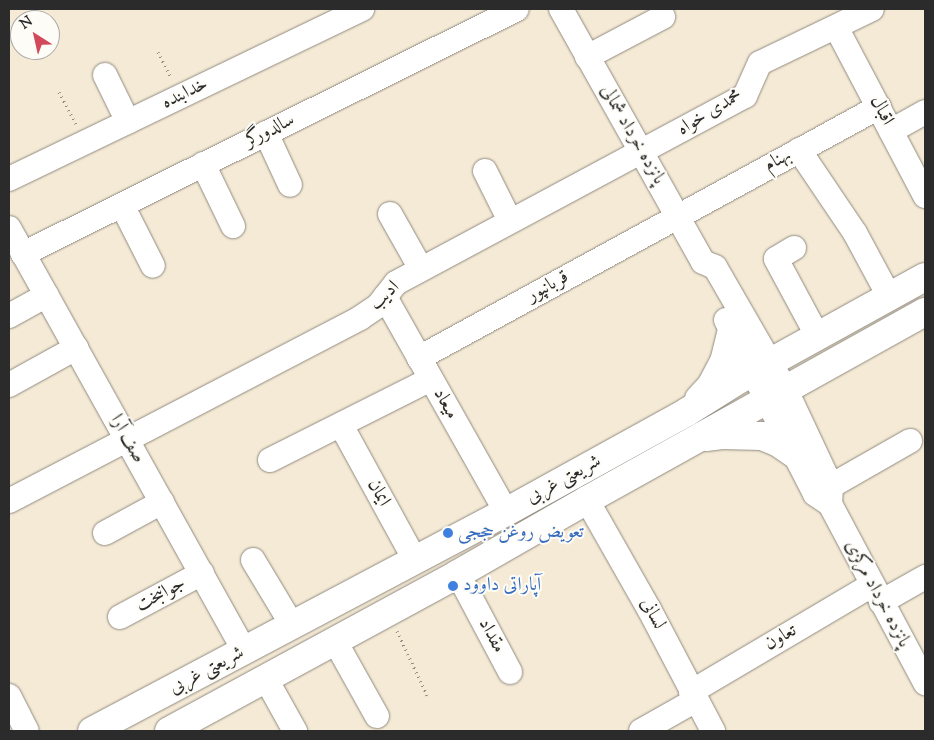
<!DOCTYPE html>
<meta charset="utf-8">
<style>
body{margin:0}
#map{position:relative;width:934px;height:740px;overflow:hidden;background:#f5ead5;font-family:"Sorts Mill Goudy",Amiri,serif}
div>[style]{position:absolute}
.path>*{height:3px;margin-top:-1.5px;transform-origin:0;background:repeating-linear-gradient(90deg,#908a80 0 1px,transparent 0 5px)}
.roads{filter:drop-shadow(0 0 1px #908a80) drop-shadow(0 0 1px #908a80)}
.minor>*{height:24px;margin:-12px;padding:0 12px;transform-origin:12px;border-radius:12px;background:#fff}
.major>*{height:28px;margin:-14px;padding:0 14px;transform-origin:14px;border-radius:14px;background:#fff}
.dots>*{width:14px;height:14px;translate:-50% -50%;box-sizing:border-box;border:2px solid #fdfcf7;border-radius:50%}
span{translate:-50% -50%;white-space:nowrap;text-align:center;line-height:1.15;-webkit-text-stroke:4px #fdfcf7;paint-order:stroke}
.street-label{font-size:19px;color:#2b2b2b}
.shop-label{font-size:19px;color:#366cbe}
.left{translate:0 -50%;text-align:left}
.frame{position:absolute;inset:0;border:10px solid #2b2b2b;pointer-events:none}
.north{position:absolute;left:10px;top:10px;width:50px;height:50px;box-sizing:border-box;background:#fdfcf7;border:1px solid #a9a8a5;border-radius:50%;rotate:325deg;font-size:14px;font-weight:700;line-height:20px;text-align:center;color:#2b2b2b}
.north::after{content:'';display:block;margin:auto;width:18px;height:22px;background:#d1495b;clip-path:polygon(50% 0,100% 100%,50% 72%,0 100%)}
</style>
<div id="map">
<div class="path">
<div style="left:158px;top:52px;width:29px;rotate:63deg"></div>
<div style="left:59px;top:92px;width:36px;rotate:62deg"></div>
<div style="left:397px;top:631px;width:71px;rotate:64.9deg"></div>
</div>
<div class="roads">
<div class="minor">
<div style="left:561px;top:9px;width:290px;rotate:60.7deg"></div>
<div style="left:703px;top:262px;width:13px;rotate:23deg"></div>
<div style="left:715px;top:267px;width:140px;rotate:60deg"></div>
<div style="left:785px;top:388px;width:108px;rotate:64.9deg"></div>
<div style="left:831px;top:486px;width:18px;rotate:93deg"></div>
<div style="left:836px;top:27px;width:191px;rotate:62.2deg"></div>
<div style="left:587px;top:57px;width:86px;rotate:-27.8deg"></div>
<div style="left:105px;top:75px;width:52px;rotate:63.9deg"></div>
<div style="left:891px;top:131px;width:39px;rotate:-29deg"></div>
<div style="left:266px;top:133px;width:57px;rotate:65.2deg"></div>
<div style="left:799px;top:150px;width:100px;rotate:56deg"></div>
<div style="left:855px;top:233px;width:74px;rotate:61.7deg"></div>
<div style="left:203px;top:164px;width:69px;rotate:64.2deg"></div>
<div style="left:485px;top:171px;width:56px;rotate:63.4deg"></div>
<div style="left:9px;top:179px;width:392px;rotate:-25.7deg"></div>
<div style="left:122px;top:205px;width:68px;rotate:63.1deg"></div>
<div style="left:390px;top:214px;width:63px;rotate:60.6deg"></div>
<div style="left:9px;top:228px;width:484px;rotate:60.9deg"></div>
<div style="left:794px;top:248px;width:21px;rotate:149deg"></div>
<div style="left:776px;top:259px;width:89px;rotate:61.7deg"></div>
<div style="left:23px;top:254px;width:551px;rotate:-26.38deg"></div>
<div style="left:385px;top:297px;width:247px;rotate:60.6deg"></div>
<div style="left:9px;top:316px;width:43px;rotate:-28.9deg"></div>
<div style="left:726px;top:320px;width:195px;rotate:62.9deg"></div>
<div style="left:815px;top:494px;width:18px;rotate:34deg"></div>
<div style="left:830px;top:504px;width:203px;rotate:62deg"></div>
<div style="left:419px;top:358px;width:524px;rotate:-28.62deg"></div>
<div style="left:9px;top:385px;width:77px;rotate:-28.9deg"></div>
<div style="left:341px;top:425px;width:154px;rotate:61.3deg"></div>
<div style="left:270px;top:460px;width:180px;rotate:-26.7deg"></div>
<div style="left:831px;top:486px;width:91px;rotate:-29.7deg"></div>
<div style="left:587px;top:500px;width:125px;rotate:60.4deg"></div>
<div style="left:649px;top:609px;width:138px;rotate:62.3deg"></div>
<div style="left:9px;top:501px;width:396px;rotate:-27.5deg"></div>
<div style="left:360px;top:318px;width:22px;rotate:-34deg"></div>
<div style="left:378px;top:306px;width:29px;rotate:-52deg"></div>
<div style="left:396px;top:283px;width:396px;rotate:-28.2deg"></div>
<div style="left:745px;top:96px;width:36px;rotate:-66deg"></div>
<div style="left:760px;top:63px;width:124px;rotate:-25.7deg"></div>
<div style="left:105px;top:533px;width:65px;rotate:-28.5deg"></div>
<div style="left:253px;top:560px;width:76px;rotate:59deg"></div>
<div style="left:458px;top:574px;width:111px;rotate:62deg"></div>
<div style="left:881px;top:602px;width:51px;rotate:-29.6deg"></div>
<div style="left:120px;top:617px;width:93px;rotate:-28.2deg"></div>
<div style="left:335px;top:641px;width:86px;rotate:60.8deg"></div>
<div style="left:266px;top:679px;width:60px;rotate:60.9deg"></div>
<div style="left:691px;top:692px;width:210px;rotate:-30.6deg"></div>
<div style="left:9px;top:696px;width:39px;rotate:63deg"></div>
<div style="left:641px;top:731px;width:63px;rotate:-29.4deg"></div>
</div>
<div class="major">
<div style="left:699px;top:399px;width:18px;rotate:-47deg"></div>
<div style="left:711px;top:386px;width:27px;rotate:-62deg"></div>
<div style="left:724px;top:362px;width:33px;rotate:-76deg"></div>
<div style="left:706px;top:437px;width:16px;rotate:-7deg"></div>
<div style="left:722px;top:435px;width:40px;rotate:1.4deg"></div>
<div style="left:762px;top:436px;width:16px;rotate:22deg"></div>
<div style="left:777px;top:442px;width:22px;rotate:34deg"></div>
<div style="left:92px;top:731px;width:468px;rotate:-27.9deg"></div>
<div style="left:506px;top:512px;width:207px;rotate:-28.9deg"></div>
<div style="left:687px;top:412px;width:62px;rotate:-31.9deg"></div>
<div style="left:740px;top:379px;width:211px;rotate:-28.9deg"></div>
<div style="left:169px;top:731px;width:329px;rotate:-28.5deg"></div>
<div style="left:458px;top:574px;width:149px;rotate:-29.8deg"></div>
<div style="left:587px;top:500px;width:387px;rotate:-29.1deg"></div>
</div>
</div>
<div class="dots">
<div style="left:448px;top:533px;background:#3f7fe0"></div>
<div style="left:453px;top:586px;background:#3f7fe0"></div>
</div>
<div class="street-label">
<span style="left:185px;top:94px;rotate:-26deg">خدابنده</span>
<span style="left:881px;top:111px;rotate:62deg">اقبال</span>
<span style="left:710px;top:113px;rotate:-31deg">محمدی خواه</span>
<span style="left:270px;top:131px;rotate:-26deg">سالدورگر</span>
<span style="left:632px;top:135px;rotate:60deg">پانزده خرداد شمالی</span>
<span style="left:778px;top:161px;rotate:-28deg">بهنام</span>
<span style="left:548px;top:287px;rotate:-29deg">قربانپور</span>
<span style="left:385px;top:296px;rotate:-43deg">ادیب</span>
<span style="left:445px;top:404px;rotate:61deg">میعاد</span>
<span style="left:127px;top:439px;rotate:61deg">صف آرا</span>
<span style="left:564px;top:480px;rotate:-29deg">شریعتی غربی</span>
<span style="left:378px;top:493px;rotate:61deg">ایمان</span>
<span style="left:877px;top:594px;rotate:62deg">پانزده خرداد مرکزی</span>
<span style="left:161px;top:595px;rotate:-28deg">جوانبخت</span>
<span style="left:652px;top:614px;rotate:62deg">لسانی</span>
<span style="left:491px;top:636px;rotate:62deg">مقداد</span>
<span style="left:781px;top:638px;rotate:-30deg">تعاون</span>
<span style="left:207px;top:671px;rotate:-28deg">شریعتی غربی</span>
</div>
<div class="shop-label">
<span class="left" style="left:458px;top:533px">تعویض روغن حججی</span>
<span class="left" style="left:463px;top:586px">آپاراتی داوود</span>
</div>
<div class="frame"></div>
<div class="north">N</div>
</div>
